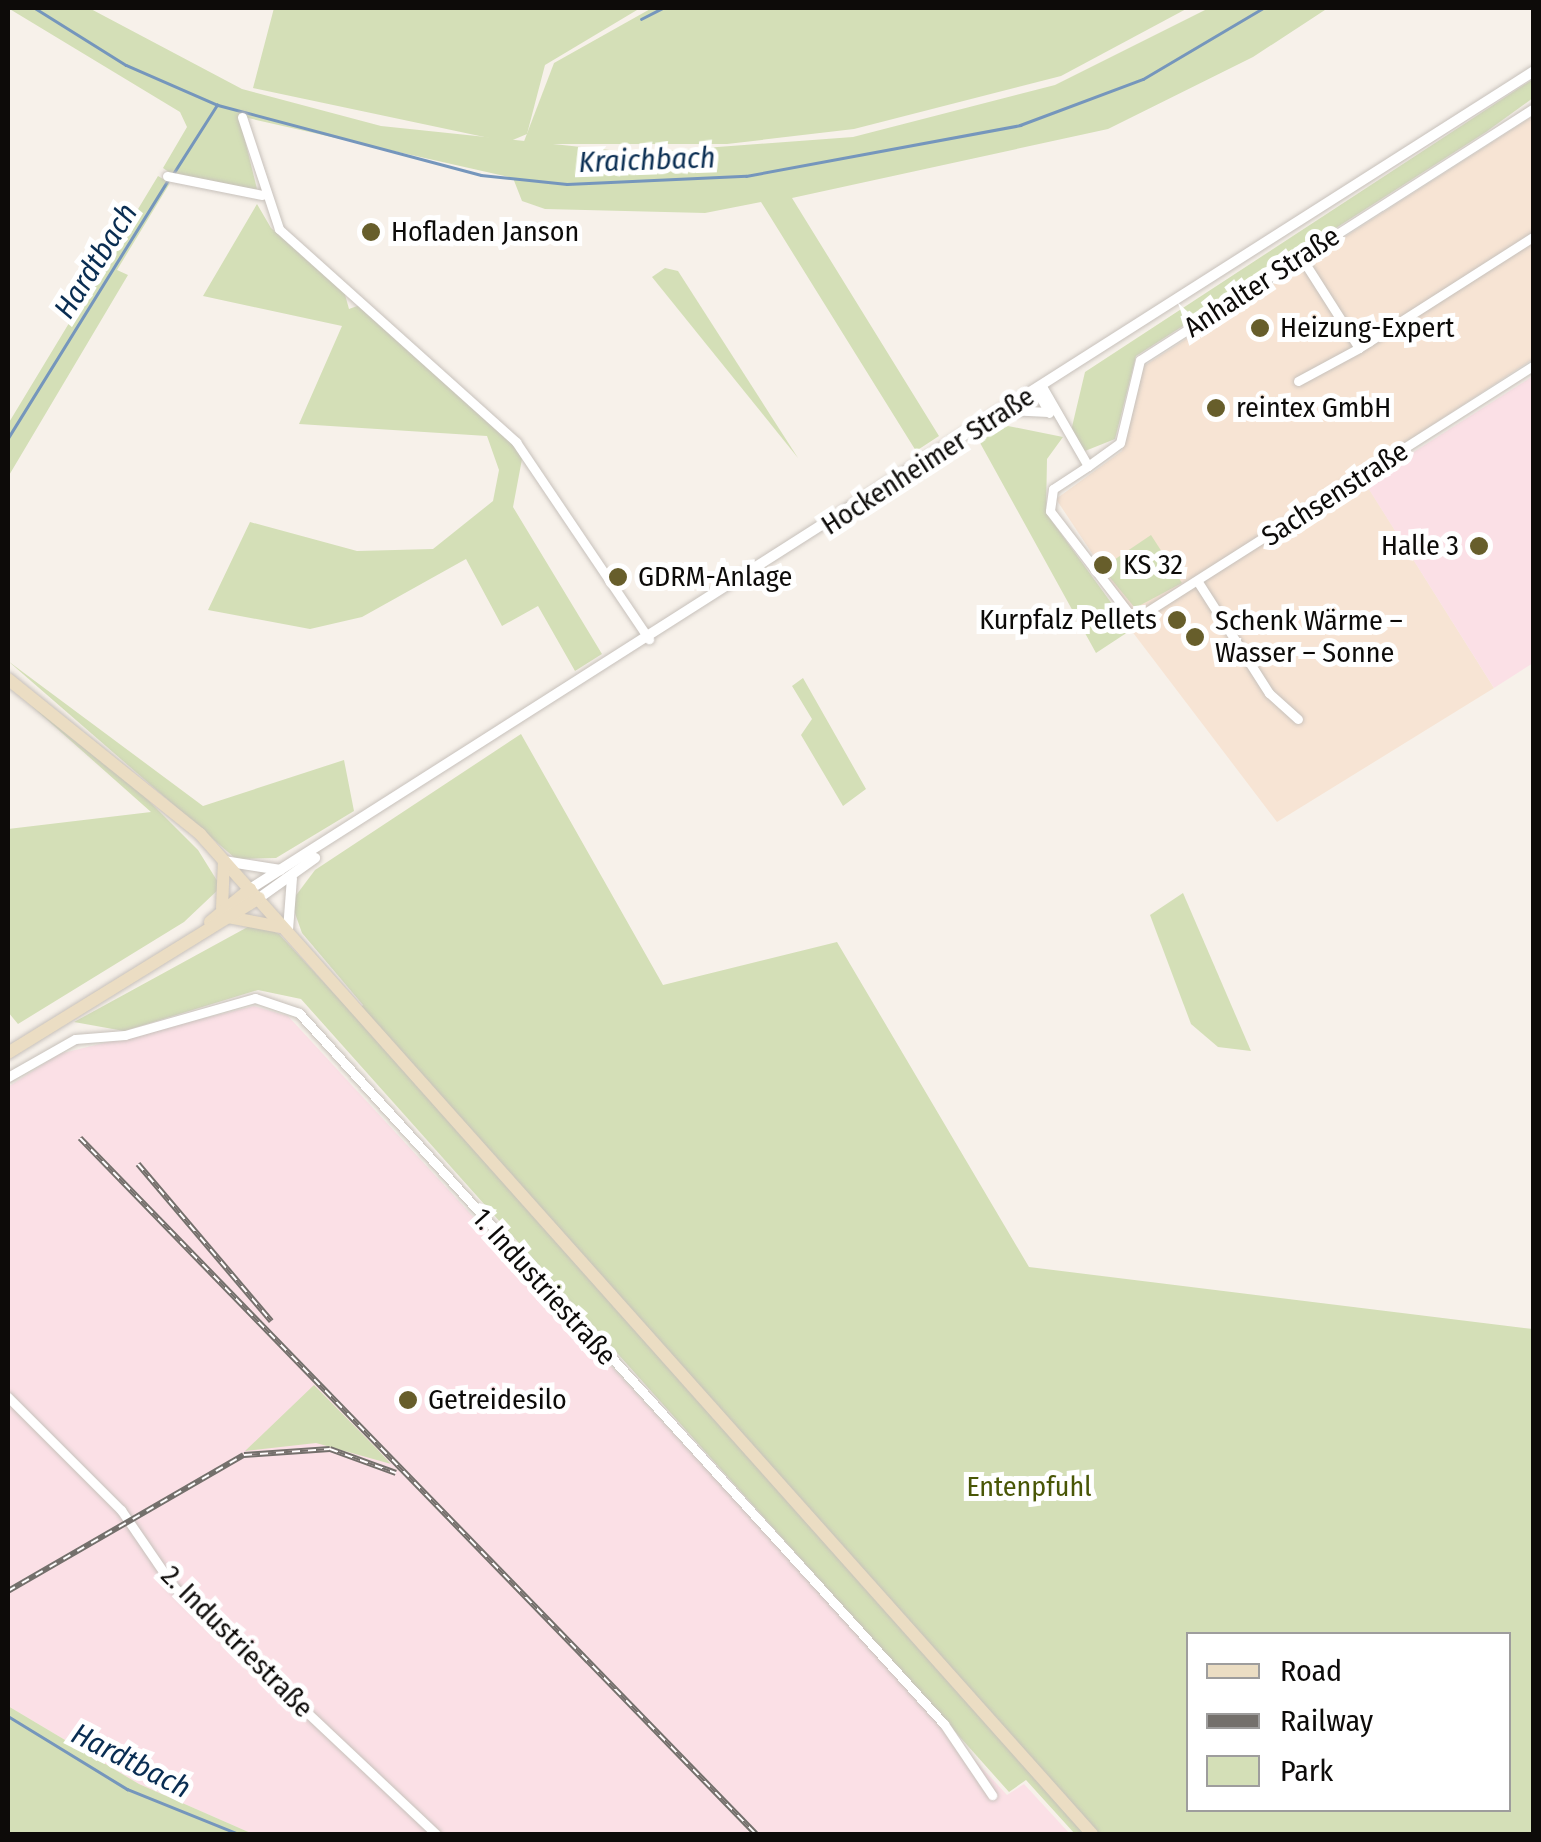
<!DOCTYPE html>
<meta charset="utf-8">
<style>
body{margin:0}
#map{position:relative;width:1541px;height:1842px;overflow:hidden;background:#f7f1ea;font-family:"Fira Sans Condensed",sans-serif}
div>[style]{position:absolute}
.commercial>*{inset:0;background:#f7e4d4}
.industrial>*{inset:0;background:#fbe0e6}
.green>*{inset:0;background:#d4dfb7}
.stream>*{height:2.5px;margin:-1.25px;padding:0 1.25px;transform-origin:1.25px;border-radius:1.25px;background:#7596bc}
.roads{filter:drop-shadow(0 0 2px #c7c1bb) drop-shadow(0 0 2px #c7c1bb)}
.minor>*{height:9px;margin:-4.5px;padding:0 4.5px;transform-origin:4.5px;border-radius:4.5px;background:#fff}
.tertiary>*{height:10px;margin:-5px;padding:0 5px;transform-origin:5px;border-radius:5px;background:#fff}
.secondary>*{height:12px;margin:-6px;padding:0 6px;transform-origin:6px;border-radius:6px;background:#ebddc3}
.rail>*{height:6px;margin-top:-3px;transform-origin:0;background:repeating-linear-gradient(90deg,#fff 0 8px,#74706c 0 16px);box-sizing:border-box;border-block:2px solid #74706c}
.dots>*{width:28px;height:28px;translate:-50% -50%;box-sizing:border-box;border:5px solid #fff;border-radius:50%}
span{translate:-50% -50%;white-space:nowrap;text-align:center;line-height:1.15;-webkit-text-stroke:10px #fff;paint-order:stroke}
.poi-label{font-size:28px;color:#0d0b09}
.left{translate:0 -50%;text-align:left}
.right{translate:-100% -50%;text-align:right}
.street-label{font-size:28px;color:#0d0b09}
.park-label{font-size:28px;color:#495606}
.water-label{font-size:30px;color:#092d52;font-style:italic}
.frame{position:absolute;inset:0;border:10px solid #0d0b09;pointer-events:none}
.legend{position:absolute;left:1186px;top:1632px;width:325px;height:180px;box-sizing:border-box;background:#fff;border:2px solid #9e9d9d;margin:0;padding:12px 18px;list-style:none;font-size:30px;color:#0d0b09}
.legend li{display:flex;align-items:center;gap:20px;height:50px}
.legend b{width:50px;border:2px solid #9e9d9d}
</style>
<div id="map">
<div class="commercial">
<div style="clip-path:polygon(1533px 116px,1533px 359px,1359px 473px,1494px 688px,1277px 822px,1131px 630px,1139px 624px,1056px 499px,1122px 451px,1144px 366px)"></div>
</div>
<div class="industrial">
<div style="clip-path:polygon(1533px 376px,1533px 663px,1494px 688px,1365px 483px)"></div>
<div style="clip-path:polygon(254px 1006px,288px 1016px,1007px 1795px,1024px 1784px,1070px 1834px,253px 1834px,139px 1784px,8px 1706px,8px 1087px,59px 1054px)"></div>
</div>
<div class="green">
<div style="clip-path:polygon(8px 8px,89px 8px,242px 89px,381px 126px,638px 153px,853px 137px,1055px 85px,1209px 8px,1328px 8px,1253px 57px,1108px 129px,792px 198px,939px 436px,916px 451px,761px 202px,705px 213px,545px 209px,522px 201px,513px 178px,239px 116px,257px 189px,182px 181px,163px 168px,187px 127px,180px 112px)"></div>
<div style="clip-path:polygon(274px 8px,633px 8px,637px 10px,545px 65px,527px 134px,508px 142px,253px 88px)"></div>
<div style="clip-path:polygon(652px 8px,1188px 8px,1061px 76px,854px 129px,727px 144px,523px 144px,554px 63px)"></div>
<div style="clip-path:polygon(1533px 79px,1533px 98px,1486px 132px,1136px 356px,1115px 439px,1085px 451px,1071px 431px,1085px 372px)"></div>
<div style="clip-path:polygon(158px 176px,170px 183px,117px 270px,128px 275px,8px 477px,8px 424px)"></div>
<div style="clip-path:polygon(257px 204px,271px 228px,344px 291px,349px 309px,360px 305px,513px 443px,522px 459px,513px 507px,602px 654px,575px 671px,538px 606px,502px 626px,466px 559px,362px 617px,310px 629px,208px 610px,250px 522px,357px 551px,433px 549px,493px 501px,499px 470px,487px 436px,299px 424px,342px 326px,203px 296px)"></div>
<div style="clip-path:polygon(665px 268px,678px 271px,798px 458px,652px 277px)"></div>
<div style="clip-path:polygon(1008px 426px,1063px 437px,1047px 459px,1046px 513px,1131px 630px,1096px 653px,979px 441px)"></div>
<div style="clip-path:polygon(1151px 535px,1182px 583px,1135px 608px,1102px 568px)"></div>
<div style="clip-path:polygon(8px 661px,203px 806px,344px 760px,354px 811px,276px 858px,236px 859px)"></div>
<div style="clip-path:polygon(803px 678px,866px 789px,843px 806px,801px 735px,812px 719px,792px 686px)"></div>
<div style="clip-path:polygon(8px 685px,98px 750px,198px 850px,221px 887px,184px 922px,18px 1024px,8px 1012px,8px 829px,151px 812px)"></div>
<div style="clip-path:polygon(evenodd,521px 734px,663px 985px,837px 942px,1029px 1267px,1533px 1329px,1533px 1834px,1075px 1834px,1026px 1780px,1009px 1792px,301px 999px,258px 990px,124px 1031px,74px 1022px,255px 923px,279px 934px,354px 1015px,363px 1005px,302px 933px,291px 902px,315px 870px,521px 734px,1188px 1634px,1508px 1634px,1508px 1810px,1188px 1810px,1188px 1634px)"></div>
<div style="clip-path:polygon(1183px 893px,1251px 1051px,1218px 1047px,1191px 1024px,1150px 915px)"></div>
<div style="clip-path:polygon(314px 1385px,378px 1450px,391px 1464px,316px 1443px,245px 1451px)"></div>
<div style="clip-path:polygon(8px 1706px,139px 1784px,253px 1834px,8px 1834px)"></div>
</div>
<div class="stream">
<div style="left:35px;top:8px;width:107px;rotate:32.1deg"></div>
<div style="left:126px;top:65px;width:100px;rotate:23.5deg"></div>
<div style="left:218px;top:105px;width:272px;rotate:14.9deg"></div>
<div style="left:481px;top:175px;width:86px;rotate:6deg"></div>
<div style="left:567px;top:184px;width:179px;rotate:-2.6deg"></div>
<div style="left:746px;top:176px;width:279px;rotate:-10.5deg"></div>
<div style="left:1020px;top:125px;width:131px;rotate:-20.5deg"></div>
<div style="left:1143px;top:79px;width:139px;rotate:-30.6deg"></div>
<div style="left:641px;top:19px;width:25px;rotate:-27deg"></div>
<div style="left:173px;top:174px;width:82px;rotate:-57.5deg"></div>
<div style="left:8px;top:438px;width:304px;rotate:-58.2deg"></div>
<div style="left:8px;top:1716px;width:140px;rotate:31.5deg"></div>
<div style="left:127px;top:1789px;width:121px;rotate:21.9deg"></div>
</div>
<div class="roads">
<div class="minor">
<div style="left:242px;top:117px;width:118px;rotate:71.7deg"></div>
<div style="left:279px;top:229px;width:319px;rotate:41.9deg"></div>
<div style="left:516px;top:442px;width:238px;rotate:56deg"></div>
<div style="left:167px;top:176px;width:97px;rotate:11.3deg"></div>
<div style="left:1301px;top:257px;width:108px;rotate:57.5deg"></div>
<div style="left:1359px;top:348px;width:208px;rotate:-32.6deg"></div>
<div style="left:1298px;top:381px;width:69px;rotate:-28.4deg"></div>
<div style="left:1043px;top:388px;width:90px;rotate:60deg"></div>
<div style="left:1088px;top:466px;width:39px;rotate:-36deg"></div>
<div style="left:1120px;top:443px;width:85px;rotate:-76.5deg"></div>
<div style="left:1140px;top:360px;width:468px;rotate:-32.6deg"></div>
<div style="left:1037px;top:391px;width:25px;rotate:61deg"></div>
<div style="left:1008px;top:410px;width:40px;rotate:2.9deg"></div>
<div style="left:1088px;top:466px;width:42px;rotate:146.7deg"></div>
<div style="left:1053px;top:489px;width:22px;rotate:98deg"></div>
<div style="left:1050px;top:511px;width:138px;rotate:52.4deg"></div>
<div style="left:1134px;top:620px;width:474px;rotate:-32.5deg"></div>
<div style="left:1198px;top:582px;width:132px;rotate:57.4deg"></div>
<div style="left:1269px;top:693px;width:39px;rotate:42deg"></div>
<div style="left:8px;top:1077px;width:77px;rotate:-29.6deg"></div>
<div style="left:75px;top:1039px;width:50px;rotate:-4.6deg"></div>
<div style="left:125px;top:1035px;width:135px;rotate:-15.9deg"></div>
<div style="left:255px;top:998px;width:46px;rotate:18.8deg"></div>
<div style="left:299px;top:1013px;width:960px;rotate:47.79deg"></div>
<div style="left:944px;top:1724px;width:86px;rotate:55.9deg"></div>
<div style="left:8px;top:1397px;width:160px;rotate:45deg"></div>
<div style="left:121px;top:1510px;width:92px;rotate:55.6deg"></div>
<div style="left:173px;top:1586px;width:361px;rotate:43.3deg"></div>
</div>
<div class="tertiary">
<div style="left:224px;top:861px;width:57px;rotate:9.1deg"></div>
<div style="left:250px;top:889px;width:1522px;rotate:-32.5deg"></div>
<div style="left:259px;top:898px;width:69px;rotate:-35.5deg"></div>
<div style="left:288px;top:930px;width:52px;rotate:-85.6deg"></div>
</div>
<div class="secondary">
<div style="left:8px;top:679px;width:247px;rotate:38.9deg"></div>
<div style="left:200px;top:834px;width:1340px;rotate:48.27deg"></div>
<div style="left:222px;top:908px;width:47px;rotate:-87.6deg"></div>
<div style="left:228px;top:917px;width:54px;rotate:10.7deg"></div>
<div style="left:210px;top:922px;width:52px;rotate:-39.5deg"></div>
<div style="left:8px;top:1053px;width:295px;rotate:-31.7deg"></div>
</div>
</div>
<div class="rail">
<div style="left:80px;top:1138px;width:970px;rotate:45.84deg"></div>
<div style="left:138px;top:1164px;width:206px;rotate:49.7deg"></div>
<div style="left:8px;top:1591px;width:272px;rotate:-30deg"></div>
<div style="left:244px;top:1455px;width:86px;rotate:-4deg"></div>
<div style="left:330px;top:1449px;width:70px;rotate:20deg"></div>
</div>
<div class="dots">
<div style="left:371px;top:232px;background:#675e2b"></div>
<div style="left:1260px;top:328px;background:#675e2b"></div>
<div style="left:1216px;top:408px;background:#675e2b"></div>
<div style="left:1479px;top:546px;background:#675e2b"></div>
<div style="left:1103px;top:565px;background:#675e2b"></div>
<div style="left:618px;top:577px;background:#675e2b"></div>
<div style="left:1177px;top:620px;background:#675e2b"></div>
<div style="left:1195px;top:637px;background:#675e2b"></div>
<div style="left:408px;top:1400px;background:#675e2b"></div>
</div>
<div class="poi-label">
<span class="left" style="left:391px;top:232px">Hofladen Janson</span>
<span class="left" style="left:1280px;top:328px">Heizung-Expert</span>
<span class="left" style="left:1236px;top:408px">reintex GmbH</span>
<span class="right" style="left:1459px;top:546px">Halle 3</span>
<span class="left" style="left:1123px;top:565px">KS 32</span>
<span class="left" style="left:638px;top:577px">GDRM-Anlage</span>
<span class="right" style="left:1157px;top:620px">Kurpfalz Pellets</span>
<span class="left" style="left:1215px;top:637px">Schenk Wärme –<br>Wasser – Sonne</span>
<span class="left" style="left:428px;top:1400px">Getreidesilo</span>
</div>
<div class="street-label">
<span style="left:1262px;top:282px;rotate:-33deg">Anhalter Straße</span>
<span style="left:928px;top:461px;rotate:-33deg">Hockenheimer Straße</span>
<span style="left:1335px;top:494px;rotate:-33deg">Sachsenstraße</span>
<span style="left:544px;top:1287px;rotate:48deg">1. Industriestraße</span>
<span style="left:237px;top:1642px;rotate:45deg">2. Industriestraße</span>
</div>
<div class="park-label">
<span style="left:1029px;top:1487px">Entenpfuhl</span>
</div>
<div class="water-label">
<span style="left:647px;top:160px;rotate:-2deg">Kraichbach</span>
<span style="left:96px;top:261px;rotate:-58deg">Hardtbach</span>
<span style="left:131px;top:1761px;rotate:27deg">Hardtbach</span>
</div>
<div class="frame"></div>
<ul class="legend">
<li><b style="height:12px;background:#ebddc3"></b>Road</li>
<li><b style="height:12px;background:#74706c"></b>Railway</li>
<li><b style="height:28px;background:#d4dfb7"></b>Park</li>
</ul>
</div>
